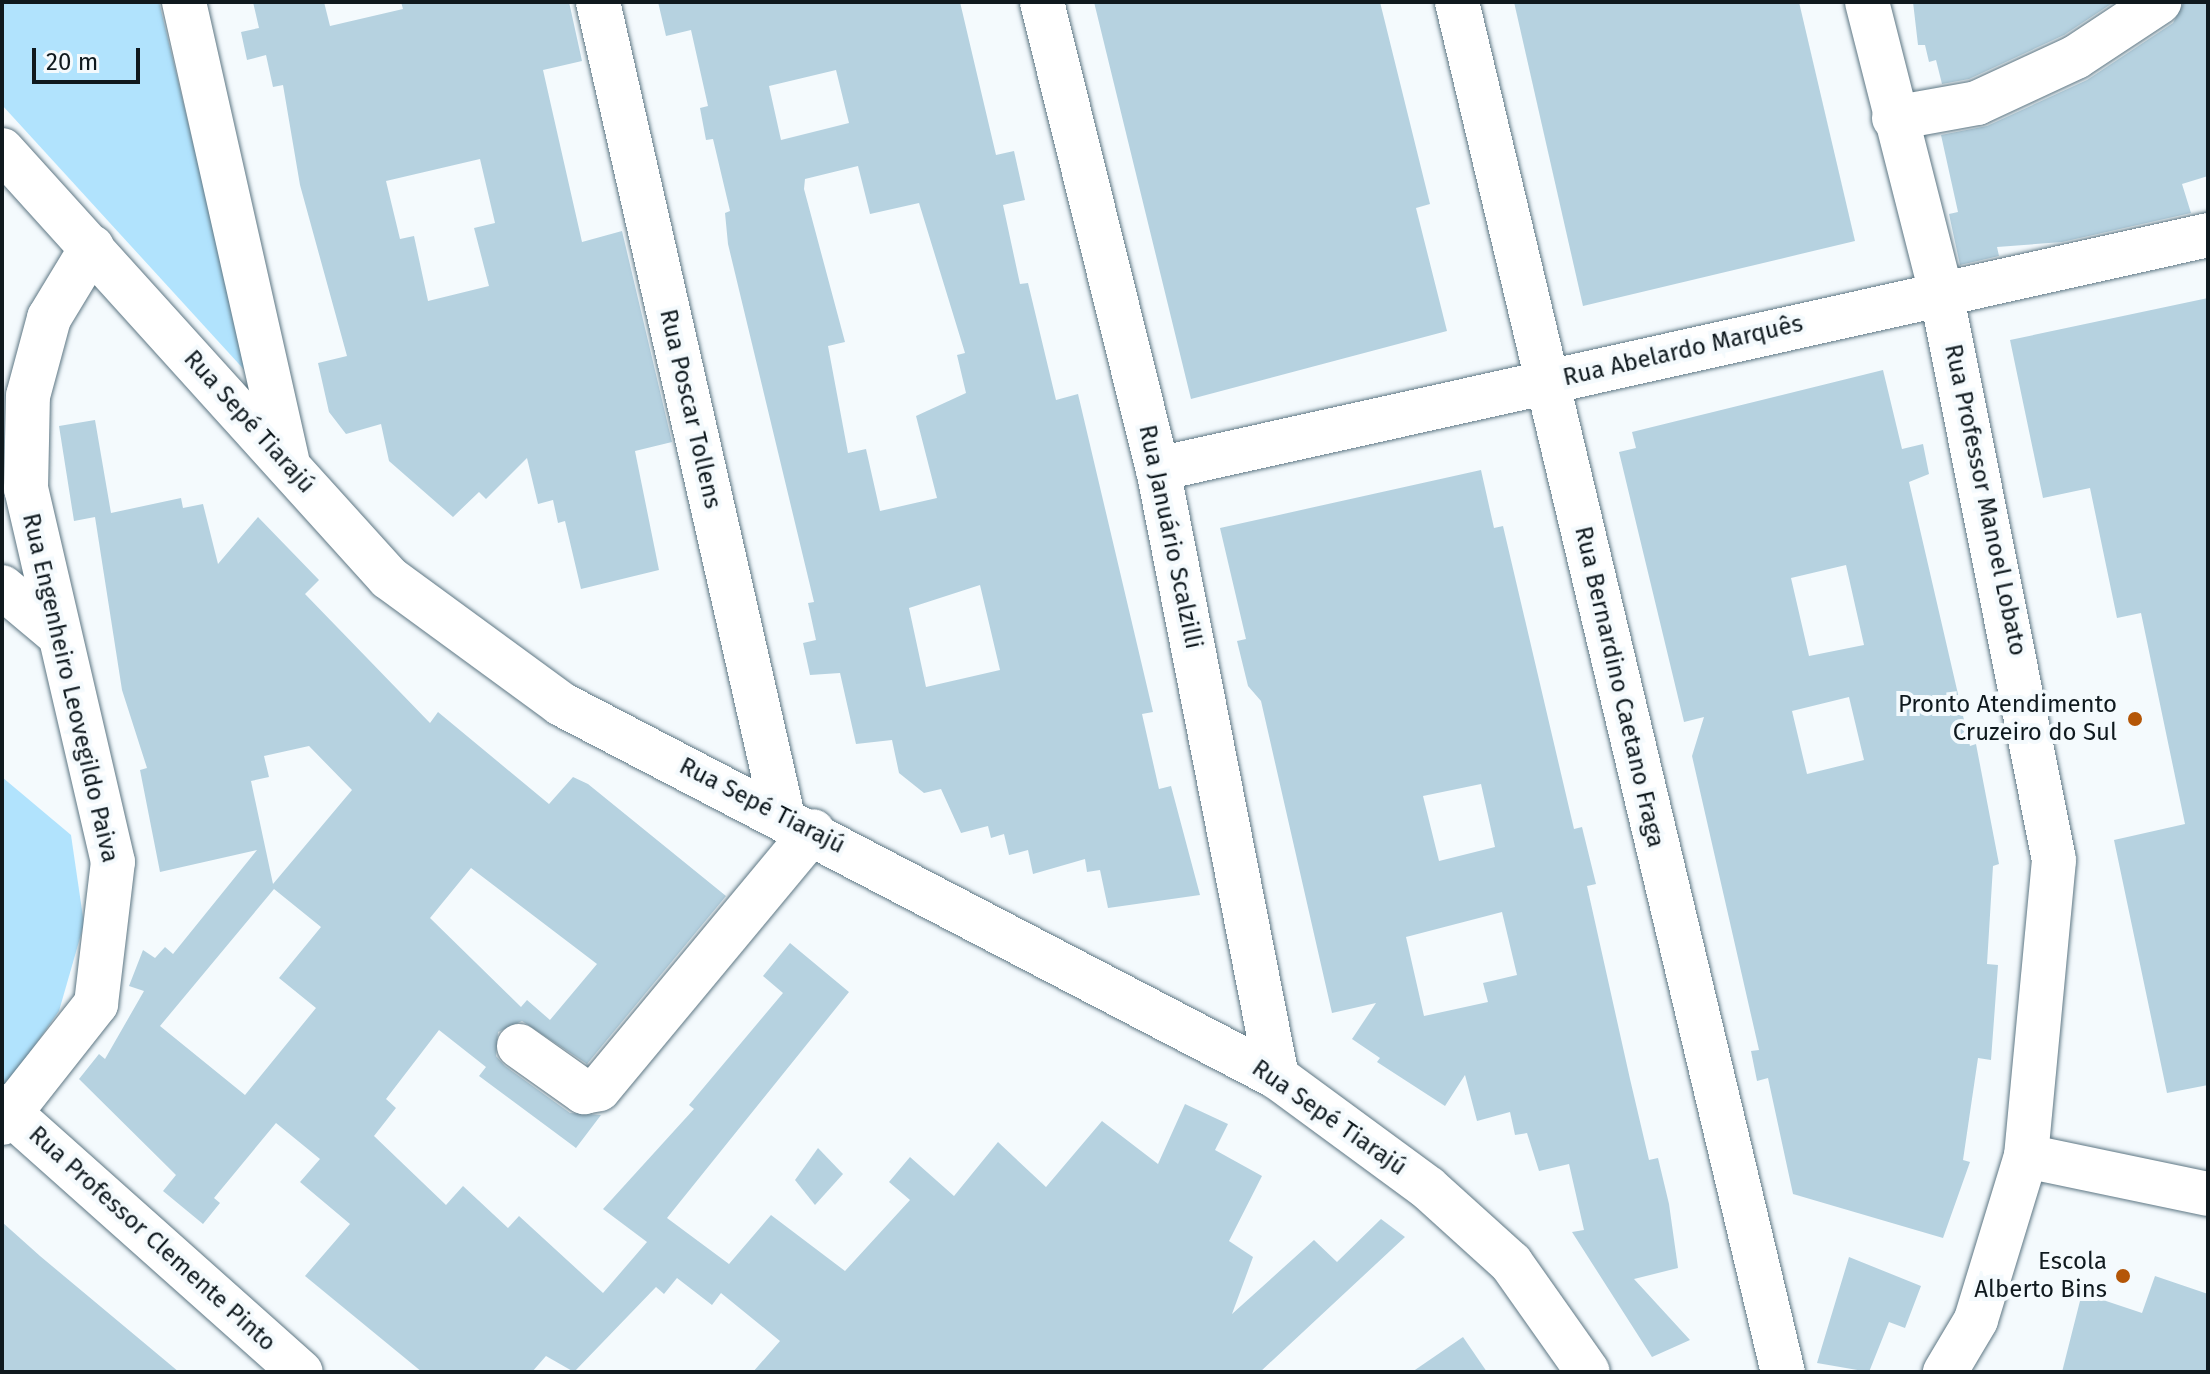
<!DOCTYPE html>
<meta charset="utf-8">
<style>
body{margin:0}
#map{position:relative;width:2210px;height:1374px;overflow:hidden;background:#f4fafd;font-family:"Fira Sans",sans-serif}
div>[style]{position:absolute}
.green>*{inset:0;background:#b1e3fd}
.building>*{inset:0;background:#b6d2e0}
.roads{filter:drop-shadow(0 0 2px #5e7784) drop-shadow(0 0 2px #5e7784)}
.minor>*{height:44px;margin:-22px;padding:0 22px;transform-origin:22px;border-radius:22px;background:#fff}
.dots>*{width:22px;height:22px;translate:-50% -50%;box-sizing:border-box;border:4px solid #f4fafd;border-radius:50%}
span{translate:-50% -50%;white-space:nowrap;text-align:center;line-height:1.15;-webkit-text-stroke:8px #f4fafd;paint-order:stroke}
.street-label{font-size:24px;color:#0f191e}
.poi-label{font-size:24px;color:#0f191e}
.right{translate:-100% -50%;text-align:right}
.frame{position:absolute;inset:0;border:4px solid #0f191e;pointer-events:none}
.scale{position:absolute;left:32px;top:48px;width:108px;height:36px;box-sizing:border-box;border:4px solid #0f191e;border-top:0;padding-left:10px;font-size:24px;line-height:28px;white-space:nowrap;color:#0f191e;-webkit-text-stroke:6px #f4fafd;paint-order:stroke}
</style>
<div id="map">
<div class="green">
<div style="clip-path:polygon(2px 2px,159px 2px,249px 375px,2px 105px)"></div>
<div style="clip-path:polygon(2px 777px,71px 835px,84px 924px,59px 1011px,4px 1089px)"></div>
</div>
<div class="building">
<div style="clip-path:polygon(evenodd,253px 2px,324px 2px,330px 26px,403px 9px,401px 2px,569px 2px,582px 61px,543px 70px,582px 242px,622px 231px,672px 442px,635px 451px,659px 570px,581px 589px,565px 521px,558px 523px,553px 500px,538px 504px,527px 458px,486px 499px,479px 492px,453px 517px,389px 461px,381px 424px,346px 434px,329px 412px,318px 363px,347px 356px,300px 185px,283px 85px,273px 87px,266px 55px,247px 60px,241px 32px,259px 28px,253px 2px,480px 159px,495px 223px,474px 228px,489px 286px,428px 301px,414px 236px,400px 239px,386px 181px,480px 159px)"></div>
<div style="clip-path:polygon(evenodd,658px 2px,960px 2px,996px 155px,1014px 151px,1025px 200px,1003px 205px,1020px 284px,1028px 283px,1056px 400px,1078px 394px,1153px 712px,1142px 714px,1159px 789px,1171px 786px,1200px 895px,1108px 908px,1100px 870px,1087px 872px,1085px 859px,1033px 874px,1028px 850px,1009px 855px,1004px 834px,991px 838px,988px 826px,961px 833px,941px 789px,924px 793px,899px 773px,892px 740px,856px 744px,840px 673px,810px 675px,803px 643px,816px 640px,808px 603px,814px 602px,728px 244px,725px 213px,730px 211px,713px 139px,706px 140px,700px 108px,708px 106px,691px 30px,666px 36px,658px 2px,836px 70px,849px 123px,781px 140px,769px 86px,836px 70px,658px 2px,858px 166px,870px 214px,919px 203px,965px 353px,957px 355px,966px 393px,916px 416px,937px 498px,880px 511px,866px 449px,848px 453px,828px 346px,845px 342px,804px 189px,805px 179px,858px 166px,658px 2px,980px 585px,1000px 670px,926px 687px,909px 608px,980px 585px)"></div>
<div style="clip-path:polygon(1094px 2px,1380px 2px,1430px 204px,1416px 208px,1447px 331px,1191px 399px)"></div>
<div style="clip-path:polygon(1514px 2px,1799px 2px,1855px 241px,1583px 306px)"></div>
<div style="clip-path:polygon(1913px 2px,2114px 2px,2064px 35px,1969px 79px,1942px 84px,1936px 60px,1929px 62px,1925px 45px,1918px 45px)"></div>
<div style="clip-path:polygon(2184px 2px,2208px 2px,2208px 176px,2182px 184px,2191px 213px,2062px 242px,1997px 247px,1999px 256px,1960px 265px,1949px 214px,1958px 212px,1941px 135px,1987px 126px,2087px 80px,2173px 23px)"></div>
<div style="clip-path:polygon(2208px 298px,2208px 1085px,2167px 1093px,2114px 840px,2185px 824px,2141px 613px,2117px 618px,2090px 488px,2043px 498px,2010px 340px)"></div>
<div style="clip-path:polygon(evenodd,1883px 370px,1902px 449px,1923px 444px,1929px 474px,1909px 482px,1970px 746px,1976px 744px,1999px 864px,1993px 866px,1987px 964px,1998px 965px,1991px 1060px,1978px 1058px,1963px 1160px,1970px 1162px,1943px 1238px,1793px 1194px,1768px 1078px,1757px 1081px,1751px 1051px,1759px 1050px,1692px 756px,1704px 717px,1684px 722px,1619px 452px,1636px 448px,1632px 432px,1883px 370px,1846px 565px,1864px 645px,1809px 656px,1791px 578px,1846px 565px,1883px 370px,1849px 697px,1864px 760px,1807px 774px,1792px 711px,1849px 697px)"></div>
<div style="clip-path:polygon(evenodd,95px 420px,111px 513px,181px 498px,183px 508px,203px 504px,218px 564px,258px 517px,319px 580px,305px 594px,430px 723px,438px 712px,549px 804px,573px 777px,588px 784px,726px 896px,587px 1064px,522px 1021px,498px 1032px,496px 1056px,505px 1066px,570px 1113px,601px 1115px,576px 1148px,479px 1076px,486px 1067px,439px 1030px,386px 1099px,396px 1108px,374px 1136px,446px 1205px,463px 1186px,508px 1228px,519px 1216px,603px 1293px,647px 1242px,603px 1209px,694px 1109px,689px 1105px,783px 993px,763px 976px,790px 943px,849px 992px,667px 1218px,729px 1264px,771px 1215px,845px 1271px,910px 1200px,889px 1182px,910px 1157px,954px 1196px,998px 1142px,1046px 1187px,1102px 1121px,1158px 1164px,1185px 1104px,1228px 1124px,1215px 1150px,1262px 1176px,1229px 1241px,1253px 1257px,1232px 1314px,1314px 1240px,1337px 1262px,1381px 1219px,1405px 1237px,1260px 1372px,753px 1372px,780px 1341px,721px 1293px,712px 1305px,677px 1278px,664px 1294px,656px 1287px,574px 1372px,546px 1356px,532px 1372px,422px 1372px,305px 1276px,350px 1224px,300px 1182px,320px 1159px,276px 1123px,214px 1198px,220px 1203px,203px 1224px,163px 1191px,176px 1175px,79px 1079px,99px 1054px,105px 1059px,144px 991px,129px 986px,143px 950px,155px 958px,165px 947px,173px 954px,257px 850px,160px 872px,140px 770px,147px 768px,122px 690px,95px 517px,74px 521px,59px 426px,95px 420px,309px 746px,352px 790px,273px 884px,251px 781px,269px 777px,264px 756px,309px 746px,95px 420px,471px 868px,597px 964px,550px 1020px,527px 1000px,521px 1007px,430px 918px,471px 868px,95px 420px,274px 889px,321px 927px,279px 978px,316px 1008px,245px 1095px,160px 1026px,274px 889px)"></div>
<div style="clip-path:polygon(evenodd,1481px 470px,1494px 528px,1503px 526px,1574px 829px,1582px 827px,1596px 884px,1587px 886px,1630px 1079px,1649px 1160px,1658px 1158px,1669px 1204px,1678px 1268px,1634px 1279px,1690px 1340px,1652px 1357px,1572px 1232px,1584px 1230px,1569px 1164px,1539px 1171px,1527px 1133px,1515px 1135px,1510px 1112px,1477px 1121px,1465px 1075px,1445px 1106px,1377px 1062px,1380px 1058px,1352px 1039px,1376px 1003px,1332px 1013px,1261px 701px,1248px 686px,1237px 641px,1246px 639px,1220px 528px,1481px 470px,1481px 784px,1495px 847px,1439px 861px,1423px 796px,1481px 784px,1481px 470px,1502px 912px,1517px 975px,1483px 983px,1488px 1002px,1424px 1016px,1406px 937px,1502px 912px)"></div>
<div style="clip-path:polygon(818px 1148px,843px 1174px,815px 1205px,795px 1180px)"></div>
<div style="clip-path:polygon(2px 1222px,40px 1256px,179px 1372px,2px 1372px)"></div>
<div style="clip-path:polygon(1849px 1257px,1921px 1286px,1905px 1328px,1889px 1322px,1869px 1372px,1817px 1363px)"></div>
<div style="clip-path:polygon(2155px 1276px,2208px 1294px,2208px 1372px,2062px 1372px,2082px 1293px,2142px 1313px)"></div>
<div style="clip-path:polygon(1463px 1337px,1487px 1372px,1412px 1372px)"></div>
</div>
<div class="roads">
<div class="minor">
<div style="left:184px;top:2px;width:469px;rotate:77.3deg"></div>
<div style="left:598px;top:2px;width:836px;rotate:77.21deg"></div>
<div style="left:1042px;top:2px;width:481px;rotate:76.1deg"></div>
<div style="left:1158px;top:469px;width:620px;rotate:78.93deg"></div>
<div style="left:1457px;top:2px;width:1408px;rotate:76.62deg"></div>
<div style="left:1867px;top:2px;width:299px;rotate:75.7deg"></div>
<div style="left:1941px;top:292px;width:579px;rotate:78.75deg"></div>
<div style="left:2054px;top:860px;width:297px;rotate:95.4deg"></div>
<div style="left:2026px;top:1156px;width:171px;rotate:107deg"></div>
<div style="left:1976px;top:1320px;width:61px;rotate:120.8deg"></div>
<div style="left:1894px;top:118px;width:84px;rotate:-10.2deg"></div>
<div style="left:1977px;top:103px;width:109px;rotate:-24.9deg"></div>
<div style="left:2076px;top:57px;width:100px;rotate:-33.5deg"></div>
<div style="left:2px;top:150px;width:577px;rotate:47.88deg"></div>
<div style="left:389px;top:578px;width:213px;rotate:36.2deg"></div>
<div style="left:561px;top:704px;width:807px;rotate:27.52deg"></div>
<div style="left:1277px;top:1077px;width:187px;rotate:36.3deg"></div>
<div style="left:1428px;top:1188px;width:112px;rotate:42.1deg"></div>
<div style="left:1511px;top:1263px;width:133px;rotate:54.8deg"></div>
<div style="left:1158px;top:469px;width:1076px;rotate:-12.56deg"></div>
<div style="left:2px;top:587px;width:73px;rotate:40deg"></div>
<div style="left:519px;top:1046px;width:80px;rotate:35.3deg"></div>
<div style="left:584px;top:1092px;width:15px;rotate:-11deg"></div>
<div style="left:599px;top:1089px;width:335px;rotate:-50.3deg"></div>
<div style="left:2px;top:1106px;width:400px;rotate:41.7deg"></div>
<div style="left:2px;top:1123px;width:152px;rotate:-51.7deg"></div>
<div style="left:96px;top:1004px;width:143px;rotate:-83.2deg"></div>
<div style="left:113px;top:862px;width:383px;rotate:-103.1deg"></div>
<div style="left:26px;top:489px;width:93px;rotate:-88.8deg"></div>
<div style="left:28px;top:396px;width:81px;rotate:-74.9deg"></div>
<div style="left:49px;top:318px;width:83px;rotate:-58.8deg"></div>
<div style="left:2026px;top:1156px;width:186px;rotate:11.8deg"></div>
</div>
</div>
<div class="dots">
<div style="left:2135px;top:719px;background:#b45607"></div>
<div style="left:2123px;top:1276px;background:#b45607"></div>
</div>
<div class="street-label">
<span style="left:1683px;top:351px;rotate:-13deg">Rua Abelardo Marquês</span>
<span style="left:690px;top:409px;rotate:77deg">Rua Poscar Tollens</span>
<span style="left:249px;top:422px;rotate:48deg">Rua Sepé Tiarajú</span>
<span style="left:1985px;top:500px;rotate:78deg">Rua Professor Manoel Lobato</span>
<span style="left:1170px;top:537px;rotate:78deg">Rua Januário Scalzilli</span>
<span style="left:1619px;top:687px;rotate:77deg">Rua Bernardino Caetano Fraga</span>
<span style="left:70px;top:688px;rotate:77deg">Rua Engenheiro Leovegildo Paiva</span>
<span style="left:762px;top:806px;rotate:27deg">Rua Sepé Tiarajú</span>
<span style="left:1329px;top:1118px;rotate:35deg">Rua Sepé Tiarajú</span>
<span style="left:152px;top:1239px;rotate:42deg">Rua Professor Clemente Pinto</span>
</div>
<div class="poi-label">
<span class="right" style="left:2117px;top:719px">Pronto Atendimento<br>Cruzeiro do Sul</span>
<span class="right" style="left:2107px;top:1276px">Escola<br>Alberto Bins</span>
</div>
<div class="frame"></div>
<div class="scale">20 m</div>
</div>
